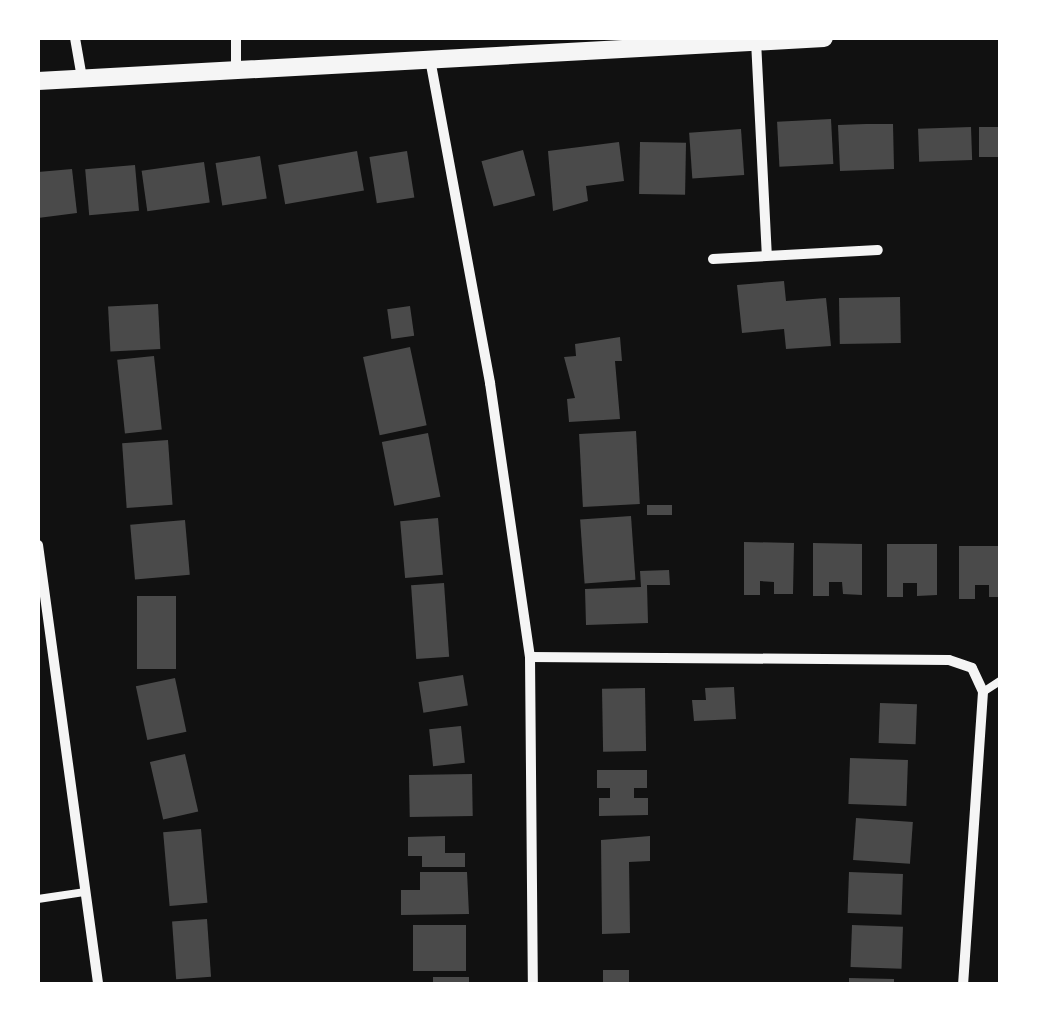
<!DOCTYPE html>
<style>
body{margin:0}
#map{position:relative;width:1038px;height:1022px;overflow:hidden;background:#111;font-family:Bitter,serif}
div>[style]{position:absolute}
.building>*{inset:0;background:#4a4a4a;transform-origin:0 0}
.service>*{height:8px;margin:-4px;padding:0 4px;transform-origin:4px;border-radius:4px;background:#f5f5f5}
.minor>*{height:10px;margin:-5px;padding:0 5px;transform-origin:5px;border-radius:5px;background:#f5f5f5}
.tertiary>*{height:18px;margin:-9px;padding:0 9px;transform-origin:9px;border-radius:9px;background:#f5f5f5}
span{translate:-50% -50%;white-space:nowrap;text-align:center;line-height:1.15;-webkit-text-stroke:9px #fff;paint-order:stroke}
.frame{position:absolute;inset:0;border:40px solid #fff;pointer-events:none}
</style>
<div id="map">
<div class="building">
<div style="left:831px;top:119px;width:45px;height:54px;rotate:87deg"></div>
<div style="clip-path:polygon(866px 124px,893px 124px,894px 169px,840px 171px,838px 125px)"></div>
<div style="left:971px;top:127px;width:33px;height:53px;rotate:88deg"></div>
<div style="left:1000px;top:127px;width:30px;height:21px;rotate:90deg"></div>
<div style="left:741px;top:129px;width:46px;height:52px;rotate:86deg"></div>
<div style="clip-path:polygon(619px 142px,624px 181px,586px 186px,588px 201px,553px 211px,548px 151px)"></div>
<div style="left:640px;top:142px;width:46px;height:52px;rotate:1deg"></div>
<div style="left:523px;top:150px;width:47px;height:43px;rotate:75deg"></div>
<div style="left:357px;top:151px;width:40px;height:80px;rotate:80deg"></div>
<div style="left:407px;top:151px;width:47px;height:38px;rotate:81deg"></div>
<div style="left:260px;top:156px;width:43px;height:45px;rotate:81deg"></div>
<div style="left:204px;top:162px;width:41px;height:63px;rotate:82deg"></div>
<div style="left:135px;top:165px;width:46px;height:50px;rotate:85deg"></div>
<div style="clip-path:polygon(72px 169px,77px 213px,38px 218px,38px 172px)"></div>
<div style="clip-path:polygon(784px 281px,786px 301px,826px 298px,831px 346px,786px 349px,784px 329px,742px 333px,737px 285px)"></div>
<div style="left:900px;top:297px;width:46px;height:61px;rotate:89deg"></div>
<div style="left:158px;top:304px;width:45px;height:50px;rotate:87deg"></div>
<div style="left:410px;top:306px;width:30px;height:23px;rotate:82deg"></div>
<div style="clip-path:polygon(620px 337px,622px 361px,615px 361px,620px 419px,569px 422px,567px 399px,575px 398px,564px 357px,576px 356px,575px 344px)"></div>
<div style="left:410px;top:347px;width:80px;height:48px;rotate:78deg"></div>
<div style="left:154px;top:356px;width:74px;height:37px;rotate:84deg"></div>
<div style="left:636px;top:431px;width:73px;height:57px;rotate:87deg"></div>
<div style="left:428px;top:433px;width:65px;height:47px;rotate:79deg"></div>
<div style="left:168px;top:440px;width:65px;height:46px;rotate:86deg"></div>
<div style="left:672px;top:505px;width:10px;height:25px;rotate:90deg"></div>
<div style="left:631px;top:516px;width:64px;height:51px;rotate:86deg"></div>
<div style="left:438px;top:518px;width:57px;height:38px;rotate:85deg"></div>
<div style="left:185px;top:520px;width:55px;height:55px;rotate:85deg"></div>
<div style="clip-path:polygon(744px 542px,794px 543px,793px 594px,774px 594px,774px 582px,760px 581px,760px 595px,744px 595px)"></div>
<div style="clip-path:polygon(813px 543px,862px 544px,862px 595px,843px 594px,842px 582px,829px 582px,829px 596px,813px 596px)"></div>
<div style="clip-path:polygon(887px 544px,937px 544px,937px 595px,917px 596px,917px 583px,903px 583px,903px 597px,887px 597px)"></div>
<div style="clip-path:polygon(959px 546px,1000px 546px,1000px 597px,989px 597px,989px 585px,975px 585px,975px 599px,959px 599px)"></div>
<div style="clip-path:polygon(669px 570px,670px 585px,647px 585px,648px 623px,586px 625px,585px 589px,641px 587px,640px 571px)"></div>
<div style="left:444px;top:583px;width:74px;height:33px;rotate:86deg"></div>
<div style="left:176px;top:596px;width:73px;height:39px;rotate:90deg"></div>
<div style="left:463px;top:675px;width:31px;height:45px;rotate:81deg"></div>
<div style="left:175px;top:678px;width:55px;height:40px;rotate:78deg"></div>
<div style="clip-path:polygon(734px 687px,736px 719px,694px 721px,692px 700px,706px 700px,705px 688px)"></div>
<div style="left:645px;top:688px;width:63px;height:43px;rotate:89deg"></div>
<div style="left:880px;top:703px;width:37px;height:40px;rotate:2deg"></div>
<div style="left:461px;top:726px;width:37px;height:32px;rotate:84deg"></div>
<div style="left:185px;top:754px;width:59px;height:36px;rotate:77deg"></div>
<div style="left:850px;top:758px;width:58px;height:46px;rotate:2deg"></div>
<div style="clip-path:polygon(597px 770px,647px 770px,647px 788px,634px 788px,634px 798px,648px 798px,648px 815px,599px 816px,599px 798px,610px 798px,610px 788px,597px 788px)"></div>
<div style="left:472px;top:774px;width:42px;height:63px;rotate:89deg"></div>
<div style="left:856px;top:818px;width:57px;height:42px;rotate:4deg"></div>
<div style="left:201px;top:829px;width:74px;height:38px;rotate:85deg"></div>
<div style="clip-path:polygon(445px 836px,445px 853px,465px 853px,465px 867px,422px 867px,422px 856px,408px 856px,408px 837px)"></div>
<div style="clip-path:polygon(650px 836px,650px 861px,629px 862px,630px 933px,602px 934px,601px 840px)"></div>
<div style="clip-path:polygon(420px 872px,467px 872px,469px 914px,401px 915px,401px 890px,420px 890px)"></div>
<div style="left:849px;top:872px;width:54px;height:41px;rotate:2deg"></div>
<div style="left:207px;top:919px;width:58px;height:35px;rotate:86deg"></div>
<div style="left:413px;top:925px;width:53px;height:46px"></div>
<div style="left:852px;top:925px;width:51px;height:42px;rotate:2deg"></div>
<div style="left:603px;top:970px;width:26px;height:14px"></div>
<div style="left:433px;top:977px;width:36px;height:7px"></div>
<div style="clip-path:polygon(849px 978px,894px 979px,894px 984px,849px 984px)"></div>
</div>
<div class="service">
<div style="left:983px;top:692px;width:20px;rotate:-33deg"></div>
<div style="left:38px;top:899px;width:48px;rotate:-8.5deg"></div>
</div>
<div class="minor">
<div style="left:75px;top:38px;width:41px;rotate:80.1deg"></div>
<div style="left:756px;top:41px;width:214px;rotate:87.1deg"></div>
<div style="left:430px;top:59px;width:330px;rotate:79.5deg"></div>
<div style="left:490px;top:383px;width:277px;rotate:81.7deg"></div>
<div style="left:530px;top:657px;width:327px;rotate:89.5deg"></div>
<div style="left:236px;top:68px;width:30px;rotate:-90deg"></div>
<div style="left:713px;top:259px;width:165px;rotate:-3.1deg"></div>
<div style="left:38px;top:545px;width:443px;rotate:82.2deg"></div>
<div style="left:530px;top:657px;width:419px;rotate:0.4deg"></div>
<div style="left:949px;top:660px;width:24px;rotate:19deg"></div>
<div style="left:972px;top:668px;width:26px;rotate:65deg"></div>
<div style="left:983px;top:692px;width:293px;rotate:93.9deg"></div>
</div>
<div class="tertiary">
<div style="left:38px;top:81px;width:787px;rotate:-3.13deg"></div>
</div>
<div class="frame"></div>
</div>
